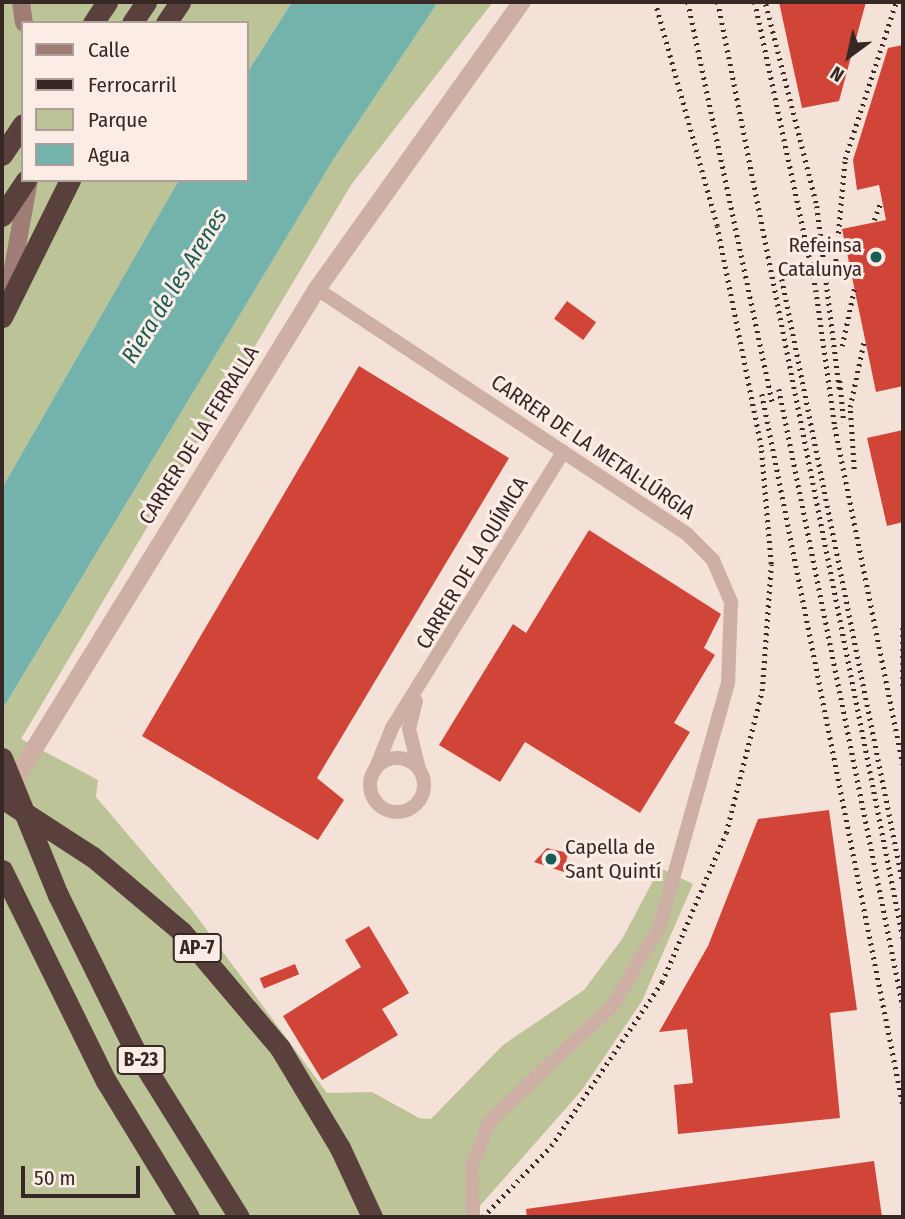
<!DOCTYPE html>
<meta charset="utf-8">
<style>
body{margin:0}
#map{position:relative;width:905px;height:1219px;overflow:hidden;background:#f4e2d8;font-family:"Fira Sans Condensed",sans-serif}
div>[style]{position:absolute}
.green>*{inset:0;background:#bcc497}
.water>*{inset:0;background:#74b3ac}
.building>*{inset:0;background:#d14538;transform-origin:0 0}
.minor>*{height:14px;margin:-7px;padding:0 7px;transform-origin:7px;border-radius:7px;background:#cdafa3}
.minor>.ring{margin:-7px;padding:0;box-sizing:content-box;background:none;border:14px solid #cdafa3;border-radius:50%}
.tertiary>*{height:18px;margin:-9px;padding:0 9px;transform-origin:9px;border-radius:9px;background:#cdafa3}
.secondary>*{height:18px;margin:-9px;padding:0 9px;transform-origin:9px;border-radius:9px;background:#a07d74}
.motorway>*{height:21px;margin:-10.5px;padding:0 10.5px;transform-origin:10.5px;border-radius:10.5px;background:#59403c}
.rail>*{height:4.5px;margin-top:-2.25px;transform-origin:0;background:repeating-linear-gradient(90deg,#372826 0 2px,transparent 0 7px)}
.motorway-bridge>*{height:21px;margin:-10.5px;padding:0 10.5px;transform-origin:10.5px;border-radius:10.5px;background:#59403c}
.dots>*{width:19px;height:19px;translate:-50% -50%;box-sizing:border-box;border:4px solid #fbede5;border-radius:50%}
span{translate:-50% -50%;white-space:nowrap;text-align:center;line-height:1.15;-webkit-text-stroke:6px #fbede5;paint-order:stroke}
.shield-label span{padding:2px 5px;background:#fbede5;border:2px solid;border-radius:5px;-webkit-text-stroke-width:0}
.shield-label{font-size:19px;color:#372826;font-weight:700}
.poi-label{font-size:21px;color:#372826}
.right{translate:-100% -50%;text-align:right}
.left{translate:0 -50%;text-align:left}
.street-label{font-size:21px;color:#372826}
.water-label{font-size:23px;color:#185c56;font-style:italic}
.frame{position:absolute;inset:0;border:4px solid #372826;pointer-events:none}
.legend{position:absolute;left:21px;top:21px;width:228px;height:161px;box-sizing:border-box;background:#fbede5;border:2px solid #ad9e99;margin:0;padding:9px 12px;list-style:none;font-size:21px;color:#372826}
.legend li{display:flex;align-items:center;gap:14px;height:35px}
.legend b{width:35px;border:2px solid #ad9e99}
.north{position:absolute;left:814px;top:21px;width:70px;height:70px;-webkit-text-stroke:5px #fbede5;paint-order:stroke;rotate:213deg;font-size:19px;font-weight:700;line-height:28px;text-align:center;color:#372826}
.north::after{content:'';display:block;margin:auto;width:24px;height:32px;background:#372826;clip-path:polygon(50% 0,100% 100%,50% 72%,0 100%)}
.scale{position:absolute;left:21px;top:1166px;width:119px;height:32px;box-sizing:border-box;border:4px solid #372826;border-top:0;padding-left:9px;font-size:21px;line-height:24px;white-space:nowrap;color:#372826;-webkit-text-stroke:5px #fbede5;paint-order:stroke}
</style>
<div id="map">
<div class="green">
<div style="clip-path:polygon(2px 2px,292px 2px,247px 73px,247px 23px,23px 23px,23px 180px,179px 180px,2px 488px)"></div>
<div style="clip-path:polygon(438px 2px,493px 2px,351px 185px,21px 739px,98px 780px,96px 797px,192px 910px,327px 1093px,372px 1092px,419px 1118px,431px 1119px,503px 1045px,584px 990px,622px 939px,660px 868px,693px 884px,642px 1001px,582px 1090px,470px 1217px,2px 1217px,2px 710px,333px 160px)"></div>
</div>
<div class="water">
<div style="clip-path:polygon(292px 2px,438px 2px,333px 160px,2px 710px,2px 488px,179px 180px,247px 180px,247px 73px)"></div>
</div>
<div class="building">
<div style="clip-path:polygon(779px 2px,866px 2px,839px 101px,802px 108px)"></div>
<div style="clip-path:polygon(903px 45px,903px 386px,876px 392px,842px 229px,886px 220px,879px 185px,857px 190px,853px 160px,888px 48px)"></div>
<div style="left:567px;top:301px;width:36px;height:22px;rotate:36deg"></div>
<div style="clip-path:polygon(359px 366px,509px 458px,317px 778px,344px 800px,318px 840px,142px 736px)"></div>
<div style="clip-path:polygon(903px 430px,903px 522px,887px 526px,867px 438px)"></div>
<div style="clip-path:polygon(589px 530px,721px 614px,704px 648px,715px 655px,674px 723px,690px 732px,640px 813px,525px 742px,500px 782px,439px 745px,513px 624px,526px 633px)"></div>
<div style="clip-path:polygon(829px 810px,857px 1010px,830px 1013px,840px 1118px,678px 1134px,674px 1085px,693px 1083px,687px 1029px,659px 1032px,708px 946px,758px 819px)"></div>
<div style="clip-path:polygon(547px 848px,568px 853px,564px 872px,534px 862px)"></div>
<div style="clip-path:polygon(369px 926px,409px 993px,382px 1009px,398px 1035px,322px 1080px,283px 1016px,361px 967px,345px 940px)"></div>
<div style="left:295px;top:964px;width:11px;height:38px;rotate:68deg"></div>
<div style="clip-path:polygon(874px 1161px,882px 1217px,527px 1217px,526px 1209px)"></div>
</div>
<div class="minor">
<div style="left:317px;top:289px;width:444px;rotate:33.5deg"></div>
<div style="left:687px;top:534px;width:37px;rotate:45deg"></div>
<div style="left:713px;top:560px;width:46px;rotate:66.8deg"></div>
<div style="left:731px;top:602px;width:81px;rotate:92.1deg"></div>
<div style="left:728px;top:683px;width:255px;rotate:105.7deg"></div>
<div style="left:659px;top:928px;width:90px;rotate:120.9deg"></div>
<div style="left:613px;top:1005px;width:169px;rotate:136.7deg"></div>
<div style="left:490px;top:1121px;width:48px;rotate:112.2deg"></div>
<div style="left:472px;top:1165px;width:52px;rotate:88.9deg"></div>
<div style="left:416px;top:701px;width:29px;rotate:104deg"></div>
<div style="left:409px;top:729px;width:41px;rotate:76deg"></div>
<div class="ring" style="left:370px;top:758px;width:40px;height:40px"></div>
<div style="left:375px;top:770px;width:45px;rotate:-68deg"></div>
<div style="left:392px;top:728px;width:325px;rotate:-58.2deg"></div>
</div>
<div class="tertiary">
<div style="left:7px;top:793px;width:592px;rotate:-58.41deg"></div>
<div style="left:317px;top:289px;width:353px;rotate:-54.5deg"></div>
</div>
<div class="secondary">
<div style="left:21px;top:2px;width:21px;rotate:82deg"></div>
<div style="left:9px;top:290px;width:112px;rotate:-79.7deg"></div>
</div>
<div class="motorway">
<div style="left:93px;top:23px;width:25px;rotate:-56deg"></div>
<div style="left:132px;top:23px;width:25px;rotate:-56deg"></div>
<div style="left:166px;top:23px;width:25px;rotate:-56deg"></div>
<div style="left:2px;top:155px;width:37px;rotate:-56deg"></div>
<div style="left:2px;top:216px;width:43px;rotate:-56.3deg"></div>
<div style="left:2px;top:317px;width:153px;rotate:-63.6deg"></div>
<div style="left:2px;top:870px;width:235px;rotate:63.8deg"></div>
<div style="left:106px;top:1081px;width:159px;rotate:58.6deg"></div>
<div style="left:58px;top:895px;width:169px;rotate:63.7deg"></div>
<div style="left:133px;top:1047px;width:200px;rotate:58.1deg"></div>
<div style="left:340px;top:1148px;width:76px;rotate:65.1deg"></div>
</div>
<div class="rail">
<div style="left:688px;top:2px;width:412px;rotate:78.1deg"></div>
<div style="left:718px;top:2px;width:954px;rotate:78.82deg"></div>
<div style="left:755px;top:2px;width:294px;rotate:78deg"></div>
<div style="left:816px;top:290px;width:138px;rotate:82.1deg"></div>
<div style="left:835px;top:427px;width:344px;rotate:78.6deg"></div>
<div style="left:766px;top:4px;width:208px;rotate:75.8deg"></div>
<div style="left:817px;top:206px;width:187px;rotate:83deg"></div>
<div style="left:874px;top:220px;width:19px;rotate:-69deg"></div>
<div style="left:835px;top:268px;width:109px;rotate:-84.8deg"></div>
<div style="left:845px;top:159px;width:165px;rotate:-72deg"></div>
<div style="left:782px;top:279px;width:616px;rotate:78.67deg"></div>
<div style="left:842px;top:346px;width:62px;rotate:-78deg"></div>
<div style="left:840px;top:381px;width:42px;rotate:84.6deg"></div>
<div style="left:779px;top:389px;width:630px;rotate:78.65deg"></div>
<div style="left:762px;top:394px;width:725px;rotate:78.78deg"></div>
<div style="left:854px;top:469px;width:62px;rotate:-93.7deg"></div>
<div style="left:850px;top:407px;width:67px;rotate:-78deg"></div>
<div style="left:903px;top:628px;width:63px;rotate:90deg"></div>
<div style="left:483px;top:1217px;width:98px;rotate:-46.2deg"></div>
<div style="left:551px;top:1146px;width:198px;rotate:-55.9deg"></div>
<div style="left:662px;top:982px;width:162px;rotate:-66.8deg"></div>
<div style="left:726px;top:833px;width:146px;rotate:-75.8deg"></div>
<div style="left:762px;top:691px;width:127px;rotate:-85.9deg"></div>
<div style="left:771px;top:564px;width:117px;rotate:-94.9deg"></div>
<div style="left:761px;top:447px;width:225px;rotate:-101.3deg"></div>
<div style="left:717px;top:226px;width:232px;rotate:-105.5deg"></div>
</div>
<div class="motorway-bridge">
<div style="left:2px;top:758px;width:148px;rotate:67.8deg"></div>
<div style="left:2px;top:798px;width:108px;rotate:33deg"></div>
<div style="left:93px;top:857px;width:116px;rotate:40.1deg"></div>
<div style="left:182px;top:932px;width:152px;rotate:49.8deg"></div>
<div style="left:280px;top:1048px;width:117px;rotate:59deg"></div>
</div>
<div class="dots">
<div style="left:876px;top:257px;background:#185c56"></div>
<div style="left:551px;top:859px;background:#185c56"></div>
</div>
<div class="shield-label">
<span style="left:197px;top:948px">AP-7</span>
<span style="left:141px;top:1060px">B-23</span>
</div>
<div class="poi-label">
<span class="right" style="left:862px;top:257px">Refeinsa<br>Catalunya</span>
<span class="left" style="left:565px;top:859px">Capella de<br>Sant Quintí</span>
</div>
<div class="street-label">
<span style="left:199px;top:435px;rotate:-58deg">CARRER DE LA FERRALLA</span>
<span style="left:593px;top:447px;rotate:34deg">CARRER DE LA METAL·LÚRGIA</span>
<span style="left:472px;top:563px;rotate:-59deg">CARRER DE LA QUÍMICA</span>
</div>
<div class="water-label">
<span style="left:174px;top:286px;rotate:-58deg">Riera de les Arenes</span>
</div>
<div class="frame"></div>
<ul class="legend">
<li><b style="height:9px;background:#a07d74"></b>Calle</li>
<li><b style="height:9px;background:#372826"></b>Ferrocarril</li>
<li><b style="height:19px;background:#bcc497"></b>Parque</li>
<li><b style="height:19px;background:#74b3ac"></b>Agua</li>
</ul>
<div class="north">N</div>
<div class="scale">50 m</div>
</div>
